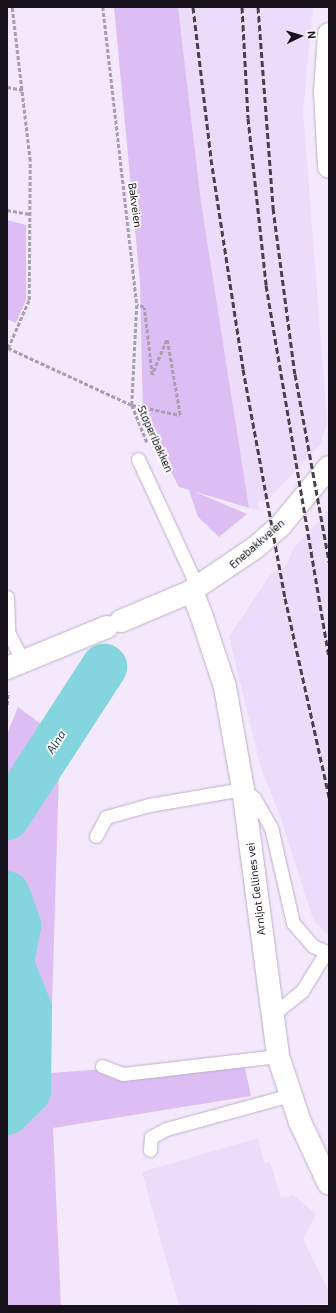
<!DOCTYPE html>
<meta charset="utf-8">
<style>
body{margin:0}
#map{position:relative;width:336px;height:1313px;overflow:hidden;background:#f4e8fd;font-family:"Exo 2",sans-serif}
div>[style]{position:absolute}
.built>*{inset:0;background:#eddbfb}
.green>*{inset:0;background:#ddbef4}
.river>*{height:46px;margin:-23px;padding:0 23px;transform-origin:23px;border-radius:23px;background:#85d5df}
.path>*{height:2.5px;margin-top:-1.25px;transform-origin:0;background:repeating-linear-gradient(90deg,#a89eaf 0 4px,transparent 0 6px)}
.roads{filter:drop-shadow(0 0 1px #bbaec6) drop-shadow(0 0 1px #bbaec6)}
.service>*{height:13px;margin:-6.5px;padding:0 6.5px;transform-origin:6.5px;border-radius:6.5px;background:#fff}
.minor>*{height:22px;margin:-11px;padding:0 11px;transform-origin:11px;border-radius:11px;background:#fff}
.rail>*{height:3px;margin-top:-1.5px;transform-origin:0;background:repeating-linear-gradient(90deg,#48414d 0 6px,transparent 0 9px)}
span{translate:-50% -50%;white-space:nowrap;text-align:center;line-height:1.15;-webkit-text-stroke:3.5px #fff;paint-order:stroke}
.street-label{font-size:11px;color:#16111a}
.water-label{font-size:12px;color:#1c4247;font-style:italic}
.frame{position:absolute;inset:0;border:8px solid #16111a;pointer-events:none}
.north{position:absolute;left:280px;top:16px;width:40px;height:40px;-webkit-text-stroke:3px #fff;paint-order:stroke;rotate:85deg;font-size:11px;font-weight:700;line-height:16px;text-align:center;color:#16111a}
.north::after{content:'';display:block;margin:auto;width:14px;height:18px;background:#16111a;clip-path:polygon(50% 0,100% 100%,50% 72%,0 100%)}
</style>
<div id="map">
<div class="built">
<div style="clip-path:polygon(178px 7px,313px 7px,303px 110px,327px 422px,321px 443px,269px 499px,257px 502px,260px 511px,249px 508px,201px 202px)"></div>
<div style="clip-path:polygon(329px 510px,329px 936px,314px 922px,280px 816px,261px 768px,229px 637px,270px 575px,285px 567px,295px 546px)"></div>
<div style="clip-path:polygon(258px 1138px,264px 1163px,270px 1162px,281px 1198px,293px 1195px,316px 1214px,303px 1239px,329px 1292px,329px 1304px,179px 1306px,142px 1172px)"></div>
</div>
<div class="green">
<div style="clip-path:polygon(114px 7px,178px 7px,201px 202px,249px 508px,193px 491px,247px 514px,219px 537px,198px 517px,189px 490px,179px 487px,143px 418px,140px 283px)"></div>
<div style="clip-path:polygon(7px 220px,26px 225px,26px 300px,16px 323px,7px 319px)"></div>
<div style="clip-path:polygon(18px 707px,60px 738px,50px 1073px,243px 1059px,251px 1096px,53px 1128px,61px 1306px,7px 1306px,7px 734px)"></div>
</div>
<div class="river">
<div style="left:7px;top:817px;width:179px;rotate:-57.1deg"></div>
<div style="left:7px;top:894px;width:33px;rotate:70deg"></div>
<div style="left:18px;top:925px;width:61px;rotate:100.4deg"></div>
<div style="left:7px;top:1112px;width:30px;rotate:-45deg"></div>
<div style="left:28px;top:1091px;width:82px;rotate:-89.3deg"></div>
<div style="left:29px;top:1009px;width:48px;rotate:-111.8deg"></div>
</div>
<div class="path">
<div style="left:103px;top:7px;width:300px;rotate:83.5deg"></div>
<div style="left:137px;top:305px;width:100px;rotate:92.9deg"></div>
<div style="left:132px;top:405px;width:49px;rotate:11.8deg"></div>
<div style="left:180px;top:415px;width:76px;rotate:-99.8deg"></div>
<div style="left:167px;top:340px;width:38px;rotate:113deg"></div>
<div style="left:152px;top:375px;width:68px;rotate:-96.7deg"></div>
<div style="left:144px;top:307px;width:7px;rotate:-164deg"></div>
<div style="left:7px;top:87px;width:17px;rotate:10deg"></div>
<div style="left:7px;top:210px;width:23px;rotate:10deg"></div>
<div style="left:8px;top:348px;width:52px;rotate:-66.4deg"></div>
<div style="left:29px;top:300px;width:139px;rotate:-89.6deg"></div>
<div style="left:30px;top:161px;width:155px;rotate:-96.7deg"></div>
<div style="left:8px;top:348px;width:136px;rotate:24.7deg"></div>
<div style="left:132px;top:405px;width:40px;rotate:68deg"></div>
<div style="left:7px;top:705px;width:13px;rotate:-86deg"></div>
</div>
<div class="roads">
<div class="service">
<div style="left:138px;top:459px;width:142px;rotate:65.1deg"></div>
<div style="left:7px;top:597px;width:33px;rotate:88deg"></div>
<div style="left:7px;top:630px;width:36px;rotate:63deg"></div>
<div style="left:96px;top:836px;width:21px;rotate:-62deg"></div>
<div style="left:106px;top:817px;width:45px;rotate:-15.6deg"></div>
<div style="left:149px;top:805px;width:95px;rotate:-9.7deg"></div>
<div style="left:243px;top:789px;width:14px;rotate:39deg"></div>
<div style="left:254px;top:798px;width:34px;rotate:60deg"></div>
<div style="left:271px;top:827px;width:98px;rotate:77.1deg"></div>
<div style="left:293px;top:923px;width:30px;rotate:49deg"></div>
<div style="left:313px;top:946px;width:17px;rotate:24deg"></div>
<div style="left:271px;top:1016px;width:40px;rotate:-39deg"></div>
<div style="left:302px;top:991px;width:46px;rotate:-58.4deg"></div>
<div style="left:102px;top:1066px;width:22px;rotate:21deg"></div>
<div style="left:123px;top:1074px;width:156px;rotate:-6.6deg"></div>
<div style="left:150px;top:1150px;width:13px;rotate:-86deg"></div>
<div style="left:151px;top:1137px;width:17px;rotate:-28deg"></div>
<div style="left:166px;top:1129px;width:129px;rotate:-15.3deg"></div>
</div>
<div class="minor">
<div style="left:329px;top:34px;width:58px;rotate:93.9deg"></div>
<div style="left:325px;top:92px;width:75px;rotate:86.9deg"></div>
<div style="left:191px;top:591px;width:78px;rotate:-34.1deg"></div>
<div style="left:256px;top:547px;width:33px;rotate:-41deg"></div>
<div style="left:281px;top:525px;width:75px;rotate:-50.4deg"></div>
<div style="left:121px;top:621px;width:77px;rotate:-22.9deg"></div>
<div style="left:192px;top:591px;width:28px;rotate:69deg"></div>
<div style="left:202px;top:617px;width:74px;rotate:71.8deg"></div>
<div style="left:225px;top:687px;width:104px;rotate:80deg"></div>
<div style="left:243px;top:789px;width:269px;rotate:82.5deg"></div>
<div style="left:278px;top:1056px;width:70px;rotate:71.6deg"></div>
<div style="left:300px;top:1122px;width:68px;rotate:64.9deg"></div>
<div style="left:7px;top:668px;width:108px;rotate:-22.3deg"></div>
</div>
</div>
<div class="rail">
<div style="left:193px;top:7px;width:153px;rotate:83.2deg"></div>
<div style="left:211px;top:159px;width:212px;rotate:81.3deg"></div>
<div style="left:243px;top:369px;width:233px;rotate:79.6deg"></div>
<div style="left:285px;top:598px;width:204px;rotate:77.5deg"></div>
<div style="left:242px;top:7px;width:111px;rotate:86.9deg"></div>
<div style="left:248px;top:118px;width:168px;rotate:83.8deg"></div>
<div style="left:266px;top:285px;width:377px;rotate:80.4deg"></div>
<div style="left:258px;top:7px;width:202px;rotate:85.7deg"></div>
<div style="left:273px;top:208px;width:167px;rotate:82.5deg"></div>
<div style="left:295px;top:374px;width:191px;rotate:79.7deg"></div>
</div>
<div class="street-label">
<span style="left:135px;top:205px;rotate:82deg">Bakveien</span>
<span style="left:155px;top:439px;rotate:66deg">Støperibakken</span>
<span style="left:257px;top:544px;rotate:-41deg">Enebakkveien</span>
<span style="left:256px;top:889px;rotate:-97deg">Arnljot Gellines vei</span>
</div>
<div class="water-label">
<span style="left:56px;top:742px;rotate:-57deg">Alna</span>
</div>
<div class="frame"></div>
<div class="north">N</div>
</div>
